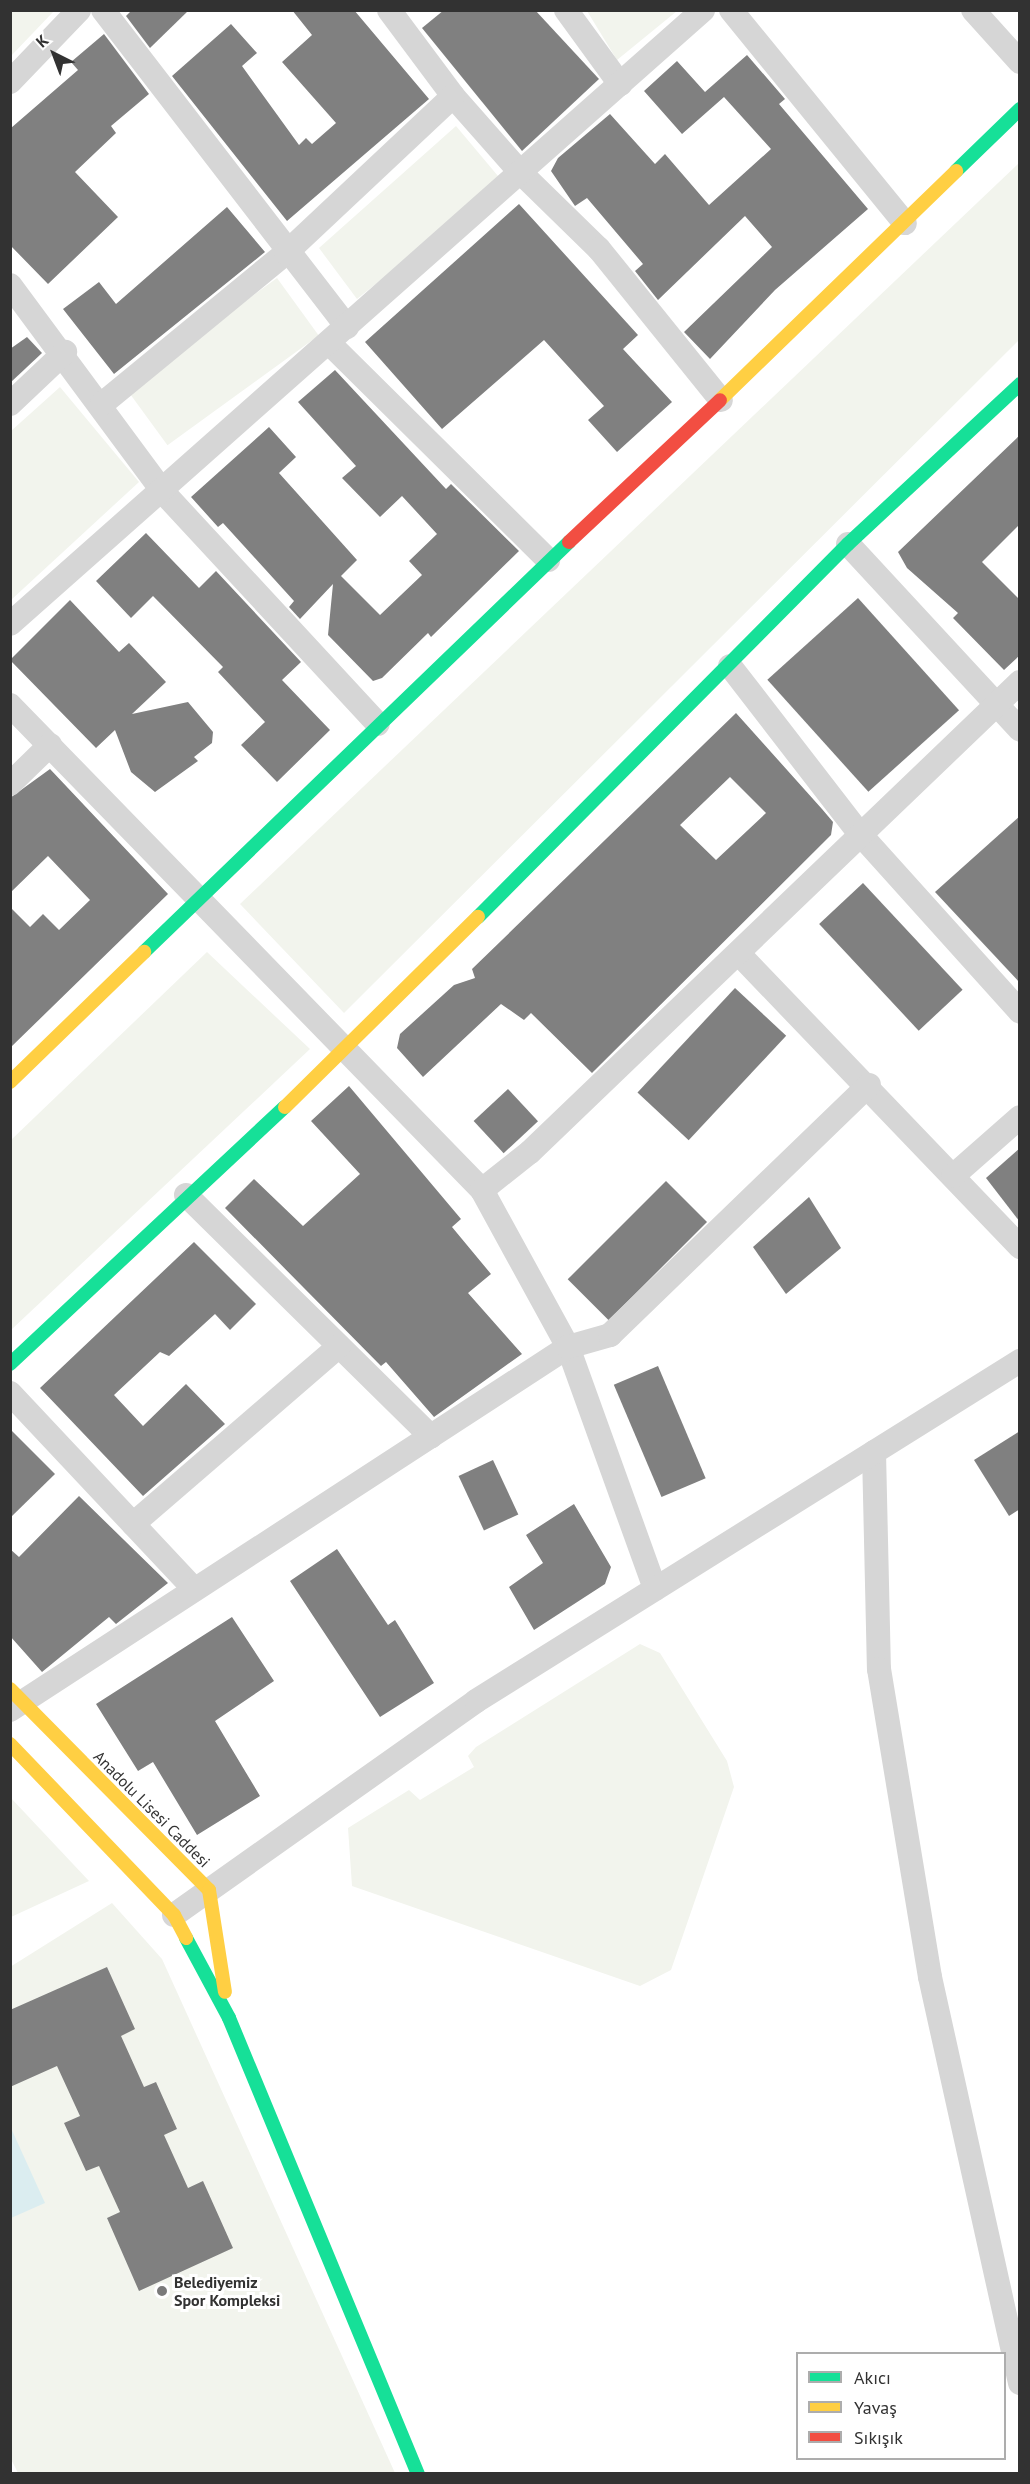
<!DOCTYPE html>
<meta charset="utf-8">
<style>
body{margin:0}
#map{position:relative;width:1030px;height:2484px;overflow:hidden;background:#fff;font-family:"PT Sans",sans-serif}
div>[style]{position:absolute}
.green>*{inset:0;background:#f2f4ed;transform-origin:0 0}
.water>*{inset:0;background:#dbedf0}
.building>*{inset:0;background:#808080;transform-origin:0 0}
.street>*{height:24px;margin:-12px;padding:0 12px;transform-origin:12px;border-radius:12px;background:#d6d6d6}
.fast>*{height:14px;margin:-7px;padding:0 7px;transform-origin:7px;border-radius:7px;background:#16e098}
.slow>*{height:14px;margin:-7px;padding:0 7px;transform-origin:7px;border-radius:7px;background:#ffcf43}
.jam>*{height:14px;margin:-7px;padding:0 7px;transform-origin:7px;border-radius:7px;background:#f24e42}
.dots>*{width:16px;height:16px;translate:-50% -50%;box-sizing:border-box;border:3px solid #fff;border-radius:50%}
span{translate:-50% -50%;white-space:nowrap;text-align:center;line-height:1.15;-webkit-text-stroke:6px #fff;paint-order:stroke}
.street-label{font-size:16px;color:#323232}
.poi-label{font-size:16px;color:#323232;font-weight:700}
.left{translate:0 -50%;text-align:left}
.frame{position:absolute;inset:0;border:12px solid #323232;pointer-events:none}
.legend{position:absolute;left:796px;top:2352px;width:210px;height:108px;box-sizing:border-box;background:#fff;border:2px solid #adadad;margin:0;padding:8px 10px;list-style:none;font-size:18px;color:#323232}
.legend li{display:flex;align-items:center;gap:12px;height:30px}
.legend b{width:30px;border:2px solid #adadad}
.north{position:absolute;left:24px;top:24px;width:60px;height:60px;-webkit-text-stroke:4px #fff;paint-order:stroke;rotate:318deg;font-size:16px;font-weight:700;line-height:24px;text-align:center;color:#323232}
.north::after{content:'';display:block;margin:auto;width:21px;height:27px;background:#323232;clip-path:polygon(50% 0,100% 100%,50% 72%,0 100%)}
</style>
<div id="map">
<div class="green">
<div style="clip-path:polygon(11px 10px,54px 11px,11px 56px,10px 11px)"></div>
<div style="clip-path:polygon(587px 11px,677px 11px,617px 60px)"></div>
<div style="clip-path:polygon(456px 126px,503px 182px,357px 299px,319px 248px)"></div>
<div style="clip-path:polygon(1019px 163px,1019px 340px,344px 1013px,240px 904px)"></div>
<div style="left:277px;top:278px;width:71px;height:187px;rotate:54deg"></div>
<div style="clip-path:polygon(60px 387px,139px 482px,11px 600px,11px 431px)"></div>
<div style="clip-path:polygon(207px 952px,310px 1049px,11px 1330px,11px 1140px)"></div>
<div style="clip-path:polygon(640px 1644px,660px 1653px,727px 1761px,734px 1787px,671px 1970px,640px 1986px,352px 1886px,348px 1828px,409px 1790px,420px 1800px,474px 1767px,468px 1756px,476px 1747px)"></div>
<div style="clip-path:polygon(10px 1797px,89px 1881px,11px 1917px,10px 1917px)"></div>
<div style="clip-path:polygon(112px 1903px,162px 1959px,395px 2473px,18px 2473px,10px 2457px,10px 1967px)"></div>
</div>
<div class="water">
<div style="clip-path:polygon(10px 2126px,45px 2203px,11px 2218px,10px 2218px)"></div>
</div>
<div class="building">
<div style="clip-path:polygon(132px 10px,189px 10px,150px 48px,126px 16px)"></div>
<div style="clip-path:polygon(292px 10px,354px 10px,429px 99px,287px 221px,172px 76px,231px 24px,257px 53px,242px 66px,299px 145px,306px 138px,312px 144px,336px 123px,282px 62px,312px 35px)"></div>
<div style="clip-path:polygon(444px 10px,535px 10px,599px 79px,522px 151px,422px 28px)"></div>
<div style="clip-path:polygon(104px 34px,149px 94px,111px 126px,116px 133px,75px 172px,118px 217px,48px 284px,10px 245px,11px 128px,78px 70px,71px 62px)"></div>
<div style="clip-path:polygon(747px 55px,785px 99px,779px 104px,868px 209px,775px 290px,710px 359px,684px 332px,772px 247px,745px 216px,658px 300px,635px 271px,643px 264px,587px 198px,575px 206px,551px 171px,558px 158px,610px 114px,655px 164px,665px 154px,709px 205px,771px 149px,724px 97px,682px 134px,644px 91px,677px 61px,705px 92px)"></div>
<div style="clip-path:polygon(519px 204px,638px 335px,623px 349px,672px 402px,617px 452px,588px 420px,604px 406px,544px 340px,442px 429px,365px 342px)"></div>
<div style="clip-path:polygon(227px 207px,265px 252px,114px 374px,63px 309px,99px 282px,116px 304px)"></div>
<div style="clip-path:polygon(27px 337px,42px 353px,10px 383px,10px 349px)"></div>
<div style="clip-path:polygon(335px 370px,446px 489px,451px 484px,519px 551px,431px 637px,428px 633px,382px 678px,373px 681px,328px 635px,333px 584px,300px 619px,289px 607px,294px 601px,223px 523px,218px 527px,191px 497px,269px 427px,296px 457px,279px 473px,357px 560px,341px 576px,380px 615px,422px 575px,409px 561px,437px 534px,402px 496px,380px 517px,342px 478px,356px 466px,298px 402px)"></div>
<div style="clip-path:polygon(1020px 435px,1020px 524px,982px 562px,1020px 600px,1020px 655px,1004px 670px,953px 618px,958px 613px,907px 568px,898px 552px)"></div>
<div style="clip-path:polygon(146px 533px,199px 588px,216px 571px,301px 662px,282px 680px,330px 730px,277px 782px,241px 745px,265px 722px,218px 672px,223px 667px,153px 596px,131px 618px,96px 581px)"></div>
<div style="left:858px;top:598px;width:151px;height:122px;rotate:48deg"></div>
<div style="clip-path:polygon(70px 600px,119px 652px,129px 643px,166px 682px,132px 714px,188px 702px,213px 732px,212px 743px,194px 757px,198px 761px,155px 792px,131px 772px,115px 730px,96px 748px,10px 660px)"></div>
<div style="clip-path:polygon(evenodd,736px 713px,822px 809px,833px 822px,831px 835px,592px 1073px,531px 1013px,524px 1020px,501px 1004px,423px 1077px,397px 1048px,400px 1034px,454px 985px,475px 978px,472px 969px,736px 713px,730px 777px,766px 813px,716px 860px,680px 825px,730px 777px)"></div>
<div style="clip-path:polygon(50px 769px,168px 894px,10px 1048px,10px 907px,30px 927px,43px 914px,59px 930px,90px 900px,48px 856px,10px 893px,10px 798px)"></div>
<div style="clip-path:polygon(1020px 816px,1020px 983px,935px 892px)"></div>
<div style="left:863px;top:883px;width:146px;height:60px;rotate:47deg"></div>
<div style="left:735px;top:988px;width:70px;height:143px;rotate:43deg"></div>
<div style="clip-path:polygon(349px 1086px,461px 1219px,452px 1227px,491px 1274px,468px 1293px,522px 1354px,434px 1417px,386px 1362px,381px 1366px,225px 1208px,254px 1179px,303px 1226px,360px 1174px,311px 1121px)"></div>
<div style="left:508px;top:1089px;width:44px;height:47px;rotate:47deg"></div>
<div style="clip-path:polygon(1020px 1148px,1020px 1222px,986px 1178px)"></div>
<div style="left:666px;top:1181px;width:58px;height:139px;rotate:45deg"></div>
<div style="clip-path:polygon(809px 1197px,841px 1248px,786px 1294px,753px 1247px)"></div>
<div style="clip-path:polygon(194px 1242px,256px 1304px,230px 1330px,215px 1314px,169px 1356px,160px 1352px,114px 1395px,143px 1426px,186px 1384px,225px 1424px,143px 1496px,40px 1388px)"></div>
<div style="left:658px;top:1366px;width:122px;height:48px;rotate:67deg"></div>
<div style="clip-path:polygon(10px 1429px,55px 1474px,10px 1518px)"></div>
<div style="clip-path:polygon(1020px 1431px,1020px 1509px,1009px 1516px,974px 1460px)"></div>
<div style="left:493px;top:1460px;width:60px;height:38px;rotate:65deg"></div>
<div style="clip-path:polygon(79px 1496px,168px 1583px,116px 1624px,109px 1617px,42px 1672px,10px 1636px,10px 1549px,19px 1557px)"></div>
<div style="clip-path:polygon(574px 1504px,611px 1567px,605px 1584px,534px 1630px,509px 1587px,543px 1563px,526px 1535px)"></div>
<div style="clip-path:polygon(337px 1549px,388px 1625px,395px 1620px,434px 1683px,380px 1717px,290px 1581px)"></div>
<div style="clip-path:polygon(232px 1617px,274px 1681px,215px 1721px,260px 1796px,197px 1835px,153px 1762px,138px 1771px,96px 1704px)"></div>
<div style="clip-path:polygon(107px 1967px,135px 2029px,121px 2036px,144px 2087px,156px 2082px,177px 2129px,164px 2135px,188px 2188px,203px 2181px,233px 2248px,139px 2291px,107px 2218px,120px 2212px,99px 2166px,86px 2171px,64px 2123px,80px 2116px,57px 2066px,10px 2087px,10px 2010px)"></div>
</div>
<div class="street">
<div style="left:103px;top:10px;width:400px;rotate:52.4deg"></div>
<div style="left:389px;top:10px;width:107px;rotate:53.3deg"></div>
<div style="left:453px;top:96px;width:101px;rotate:48.6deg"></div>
<div style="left:520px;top:172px;width:110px;rotate:44.3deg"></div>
<div style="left:599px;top:249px;width:194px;rotate:51.1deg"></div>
<div style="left:566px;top:10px;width:92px;rotate:53.9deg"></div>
<div style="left:731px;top:10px;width:275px;rotate:50.8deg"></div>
<div style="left:973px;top:10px;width:70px;rotate:47.9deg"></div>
<div style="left:10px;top:82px;width:100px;rotate:-46.2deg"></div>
<div style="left:10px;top:285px;width:257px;rotate:53.5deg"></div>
<div style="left:163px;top:492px;width:316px;rotate:47.2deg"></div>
<div style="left:330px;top:344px;width:307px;rotate:44.7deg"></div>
<div style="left:10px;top:404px;width:76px;rotate:-43.4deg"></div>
<div style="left:102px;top:404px;width:238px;rotate:-39.4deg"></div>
<div style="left:286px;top:253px;width:229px;rotate:-43.2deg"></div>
<div style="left:848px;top:544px;width:253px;rotate:47.2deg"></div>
<div style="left:10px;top:624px;width:926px;rotate:-41.54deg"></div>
<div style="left:730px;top:666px;width:212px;rotate:52.3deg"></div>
<div style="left:860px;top:834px;width:239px;rotate:48deg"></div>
<div style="left:10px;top:705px;width:677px;rotate:45.78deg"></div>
<div style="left:482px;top:1190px;width:179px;rotate:61.3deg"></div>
<div style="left:568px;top:1347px;width:257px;rotate:70.2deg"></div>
<div style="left:10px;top:784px;width:56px;rotate:-44.3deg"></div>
<div style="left:739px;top:954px;width:406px;rotate:46.2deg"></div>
<div style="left:953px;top:1176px;width:89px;rotate:-41.4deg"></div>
<div style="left:482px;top:1190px;width:61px;rotate:-38.4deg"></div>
<div style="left:530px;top:1152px;width:679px;rotate:-43.81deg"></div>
<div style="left:186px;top:1195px;width:344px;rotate:44.6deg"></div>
<div style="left:10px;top:1393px;width:267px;rotate:46.8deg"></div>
<div style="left:874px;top:1452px;width:217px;rotate:88.7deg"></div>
<div style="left:879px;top:1669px;width:312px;rotate:80.6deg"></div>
<div style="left:930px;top:1977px;width:416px;rotate:77.5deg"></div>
<div style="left:133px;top:1524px;width:272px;rotate:-40.8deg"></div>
<div style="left:10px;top:1710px;width:666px;rotate:-33.05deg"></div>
<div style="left:568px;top:1347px;width:44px;rotate:-15.9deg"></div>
<div style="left:610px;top:1335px;width:360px;rotate:-44deg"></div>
<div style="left:174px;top:1915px;width:370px;rotate:-35.3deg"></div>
<div style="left:476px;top:1701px;width:642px;rotate:-32.01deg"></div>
</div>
<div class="fast">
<div style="left:956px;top:171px;width:89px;rotate:-44.1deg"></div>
<div style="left:478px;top:917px;width:525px;rotate:-45.23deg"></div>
<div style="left:848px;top:544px;width:235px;rotate:-42.9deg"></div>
<div style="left:144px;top:952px;width:591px;rotate:-43.97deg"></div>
<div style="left:10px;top:1364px;width:376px;rotate:-43.1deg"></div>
<div style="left:186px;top:1938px;width:91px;rotate:61.7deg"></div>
<div style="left:229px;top:2018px;width:494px;rotate:67.5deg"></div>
</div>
<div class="slow">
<div style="left:720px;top:400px;width:329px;rotate:-44.1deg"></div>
<div style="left:10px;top:1082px;width:187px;rotate:-44.1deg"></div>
<div style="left:285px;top:1107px;width:271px;rotate:-44.6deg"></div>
<div style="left:10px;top:1689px;width:283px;rotate:45.3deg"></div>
<div style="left:209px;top:1890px;width:103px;rotate:81.1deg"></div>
<div style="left:10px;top:1744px;width:237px;rotate:46.2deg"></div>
<div style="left:174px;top:1915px;width:26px;rotate:62deg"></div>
</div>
<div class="jam">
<div style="left:569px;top:542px;width:207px;rotate:-43.2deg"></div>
</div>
<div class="dots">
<div style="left:162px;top:2291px;background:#7a7a7a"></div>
</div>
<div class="street-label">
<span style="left:152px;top:1809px;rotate:45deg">Anadolu Lisesi Caddesi</span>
</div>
<div class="poi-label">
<span class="left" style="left:174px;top:2291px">Belediyemiz<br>Spor Kompleksi</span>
</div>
<div class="frame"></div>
<ul class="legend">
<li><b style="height:8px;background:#16e098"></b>Akıcı</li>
<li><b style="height:8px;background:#ffcf43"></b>Yavaş</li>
<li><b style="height:8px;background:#f24e42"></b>Sıkışık</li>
</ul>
<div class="north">K</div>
</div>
